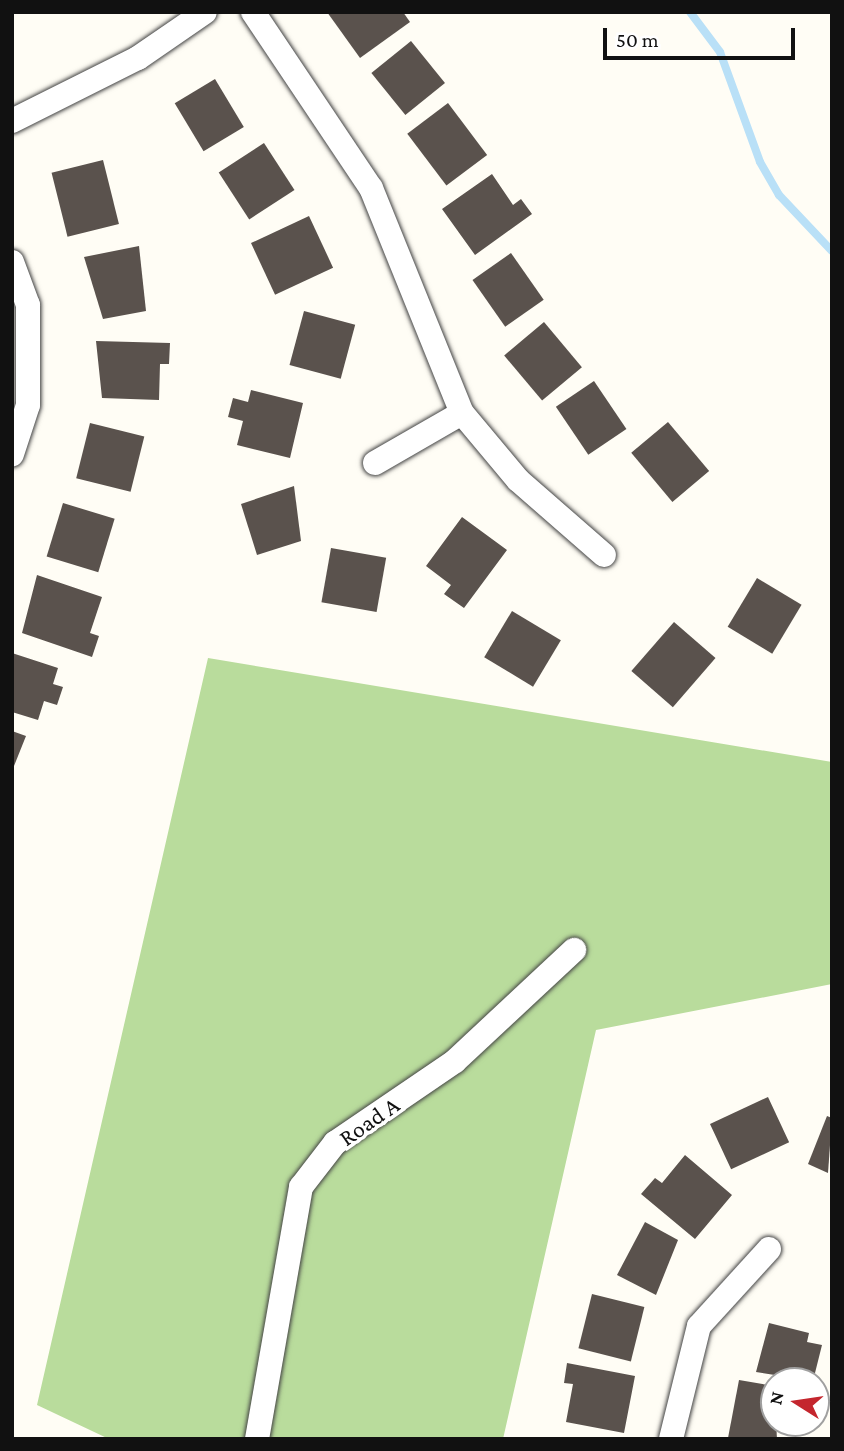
<!DOCTYPE html>
<style>
body{margin:0}
#map{position:relative;width:844px;height:1451px;overflow:hidden;background:#fffdf5;font-family:"Crimson Pro",serif}
div>[style]{position:absolute}
.forest>*{inset:0;background:#b9dc9c}
.stream>*{height:8px;margin:-4px;padding:0 4px;transform-origin:4px;border-radius:4px;background:#b9e0f7}
.building>*{inset:0;background:#5a524d;transform-origin:0 0}
.roads{filter:drop-shadow(0 0 2px #444) drop-shadow(0 0 2px #444)}
.minor>*{height:24px;margin:-12px;padding:0 12px;transform-origin:12px;border-radius:12px;background:#fff}
span{translate:-50% -50%;white-space:nowrap;text-align:center;line-height:1.15;-webkit-text-stroke:7px #fff;paint-order:stroke}
.street-label{font-size:24px;color:#111}
.frame{position:absolute;inset:0;border:14px solid #111;pointer-events:none}
.north{position:absolute;left:760px;top:1367px;width:70px;height:70px;box-sizing:border-box;background:#fff;border:2px solid #a0a0a0;border-radius:50%;rotate:282deg;font-size:19px;font-weight:700;line-height:28px;text-align:center;color:#111}
.north::after{content:'';display:block;margin:auto;width:24px;height:32px;background:#c4262e;clip-path:polygon(50% 0,100% 100%,50% 72%,0 100%)}
.scale{position:absolute;left:603px;top:28px;width:192px;height:32px;box-sizing:border-box;border:4px solid #111;border-top:0;padding-left:9px;font-size:21px;line-height:24px;white-space:nowrap;color:#111;-webkit-text-stroke:5px #fff;paint-order:stroke}
</style>
<div id="map">
<div class="forest">
<div style="clip-path:polygon(208px 658px,832px 762px,832px 984px,596px 1030px,503px 1439px,109px 1439px,37px 1405px)"></div>
</div>
<div class="stream">
<div style="left:690px;top:12px;width:50px;rotate:53.1deg"></div>
<div style="left:720px;top:52px;width:117px;rotate:70deg"></div>
<div style="left:760px;top:162px;width:38px;rotate:60deg"></div>
<div style="left:779px;top:195px;width:77px;rotate:46.6deg"></div>
</div>
<div class="building">
<div style="clip-path:polygon(327px 12px,403px 12px,410px 22px,360px 58px)"></div>
<div style="left:411px;top:41px;width:54px;height:51px;rotate:51deg"></div>
<div style="left:215px;top:79px;width:56px;height:47px;rotate:59deg"></div>
<div style="left:448px;top:103px;width:65px;height:51px;rotate:53deg"></div>
<div style="left:264px;top:143px;width:56px;height:54px;rotate:57deg"></div>
<div style="left:103px;top:160px;width:66px;height:53px;rotate:76deg"></div>
<div style="clip-path:polygon(492px 174px,513px 205px,521px 199px,532px 214px,475px 255px,442px 209px)"></div>
<div style="left:309px;top:216px;width:57px;height:64px;rotate:65deg"></div>
<div style="clip-path:polygon(139px 246px,146px 311px,103px 319px,84px 257px)"></div>
<div style="left:511px;top:253px;width:57px;height:47px;rotate:55deg"></div>
<div style="left:304px;top:311px;width:53px;height:56px;rotate:15deg"></div>
<div style="left:544px;top:322px;width:59px;height:52px;rotate:50deg"></div>
<div style="clip-path:polygon(96px 341px,170px 343px,169px 364px,160px 364px,159px 400px,102px 398px)"></div>
<div style="left:594px;top:381px;width:58px;height:46px;rotate:56deg"></div>
<div style="clip-path:polygon(251px 390px,303px 403px,290px 458px,237px 445px,243px 421px,228px 417px,233px 398px,248px 402px)"></div>
<div style="left:668px;top:422px;width:64px;height:48px;rotate:50deg"></div>
<div style="left:90px;top:423px;width:56px;height:57px;rotate:14deg"></div>
<div style="clip-path:polygon(294px 486px,301px 541px,257px 555px,241px 504px)"></div>
<div style="left:63px;top:503px;width:54px;height:56px;rotate:17deg"></div>
<div style="clip-path:polygon(462px 517px,507px 550px,464px 608px,444px 594px,451px 585px,426px 566px)"></div>
<div style="left:331px;top:548px;width:56px;height:55px;rotate:10deg"></div>
<div style="clip-path:polygon(37px 575px,102px 597px,90px 633px,99px 636px,92px 657px,22px 633px)"></div>
<div style="left:757px;top:578px;width:52px;height:57px;rotate:31deg"></div>
<div style="left:512px;top:611px;width:57px;height:54px;rotate:31deg"></div>
<div style="left:674px;top:622px;width:55px;height:65px;rotate:41deg"></div>
<div style="clip-path:polygon(12px 653px,58px 668px,53px 684px,63px 687px,57px 705px,44px 701px,38px 720px,12px 712px)"></div>
<div style="clip-path:polygon(12px 731px,26px 736px,12px 771px)"></div>
<div style="left:768px;top:1097px;width:50px;height:64px;rotate:65deg"></div>
<div style="clip-path:polygon(827px 1116px,832px 1118px,828px 1173px,808px 1164px)"></div>
<div style="clip-path:polygon(685px 1155px,732px 1195px,695px 1239px,641px 1194px,655px 1178px,662px 1183px)"></div>
<div style="clip-path:polygon(645px 1222px,678px 1240px,656px 1295px,617px 1275px)"></div>
<div style="left:592px;top:1294px;width:54px;height:56px;rotate:14deg"></div>
<div style="clip-path:polygon(769px 1323px,809px 1333px,807px 1342px,822px 1345px,813px 1381px,756px 1372px)"></div>
<div style="clip-path:polygon(567px 1363px,635px 1376px,624px 1433px,566px 1422px,573px 1384px,564px 1383px)"></div>
<div style="clip-path:polygon(739px 1380px,774px 1386px,777px 1439px,728px 1438px)"></div>
</div>
<div class="roads">
<div class="minor">
<div style="left:253px;top:12px;width:212px;rotate:56.2deg"></div>
<div style="left:371px;top:188px;width:243px;rotate:68deg"></div>
<div style="left:462px;top:413px;width:87px;rotate:50.1deg"></div>
<div style="left:518px;top:480px;width:114px;rotate:41.1deg"></div>
<div style="left:12px;top:121px;width:141px;rotate:-26.6deg"></div>
<div style="left:138px;top:58px;width:81px;rotate:-34.5deg"></div>
<div style="left:12px;top:262px;width:46px;rotate:69.6deg"></div>
<div style="left:28px;top:305px;width:100px;rotate:90deg"></div>
<div style="left:28px;top:405px;width:52px;rotate:108.1deg"></div>
<div style="left:375px;top:463px;width:100px;rotate:-29.9deg"></div>
<div style="left:257px;top:1439px;width:256px;rotate:-80.1deg"></div>
<div style="left:301px;top:1187px;width:56px;rotate:-52.3deg"></div>
<div style="left:335px;top:1143px;width:145px;rotate:-34.3deg"></div>
<div style="left:455px;top:1061px;width:163px;rotate:-43deg"></div>
<div style="left:671px;top:1439px;width:116px;rotate:-76.1deg"></div>
<div style="left:699px;top:1326px;width:104px;rotate:-47.7deg"></div>
</div>
</div>
<div class="street-label">
<span style="left:369px;top:1121px;rotate:-35deg">Road A</span>
</div>
<div class="frame"></div>
<div class="north">N</div>
<div class="scale">50 m</div>
</div>
